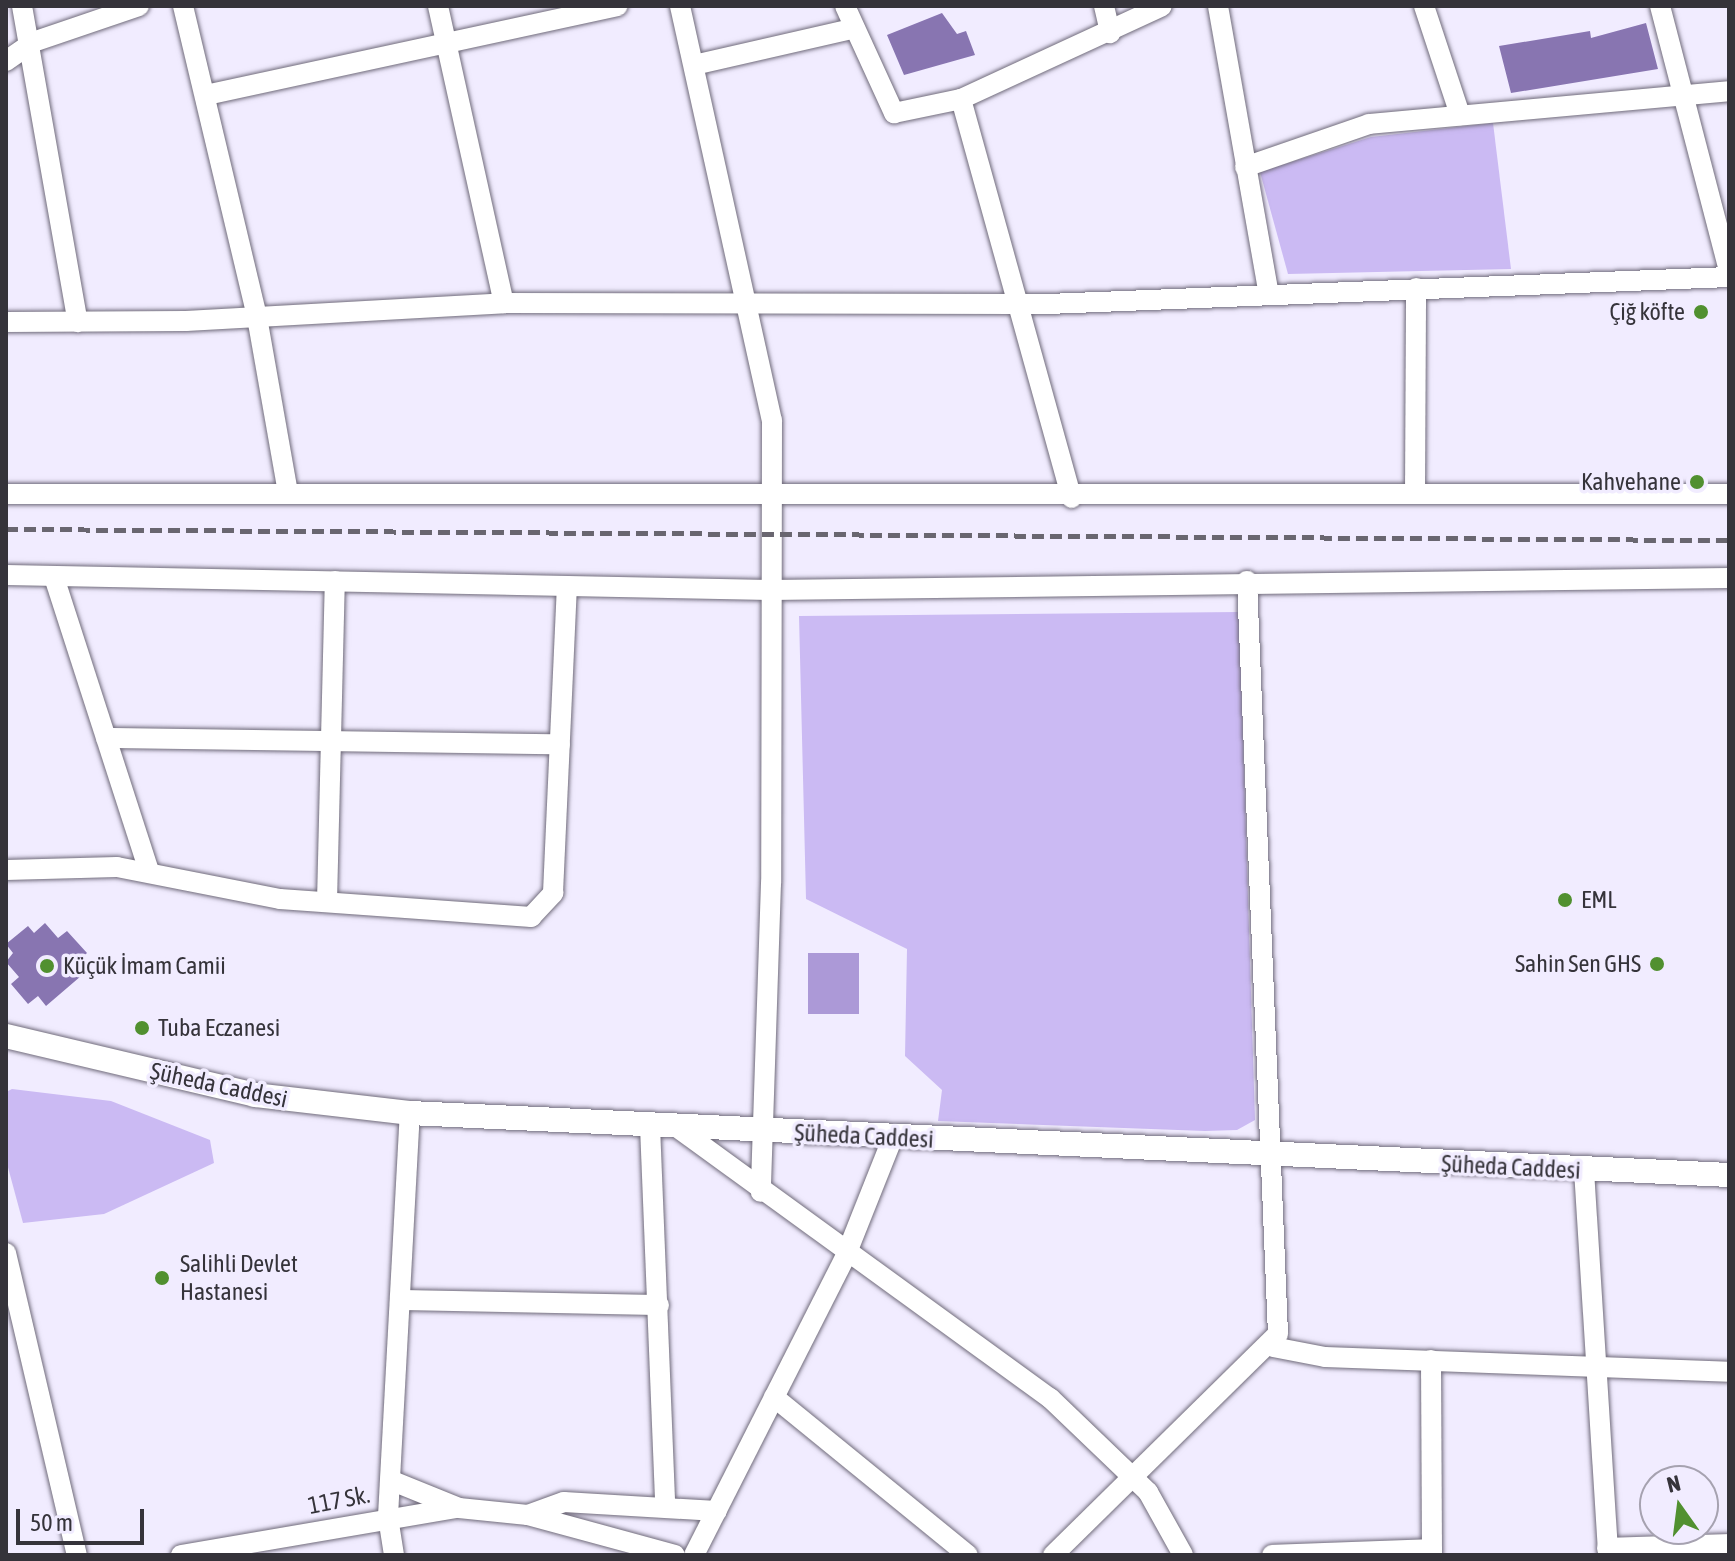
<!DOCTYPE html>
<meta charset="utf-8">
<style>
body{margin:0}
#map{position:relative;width:1735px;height:1561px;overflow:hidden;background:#f1ecff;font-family:"Asap Condensed",sans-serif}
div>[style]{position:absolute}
.green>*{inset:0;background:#cbbaf3}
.water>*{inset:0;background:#ac99d7;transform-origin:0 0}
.building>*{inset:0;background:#8875b1}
.roads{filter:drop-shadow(0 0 2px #706b7b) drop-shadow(0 0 2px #706b7b)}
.minor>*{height:20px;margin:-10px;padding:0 10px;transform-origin:10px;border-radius:10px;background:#fff}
.major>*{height:24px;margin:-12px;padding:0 12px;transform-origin:12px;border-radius:12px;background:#fff}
.rail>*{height:5px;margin-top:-2.5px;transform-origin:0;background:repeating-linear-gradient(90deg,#696670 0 12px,transparent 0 18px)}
.dots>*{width:22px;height:22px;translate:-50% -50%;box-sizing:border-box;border:4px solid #f1ecff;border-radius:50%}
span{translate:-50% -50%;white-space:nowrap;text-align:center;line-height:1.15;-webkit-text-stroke:7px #f1ecff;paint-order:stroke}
.poi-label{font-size:24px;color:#35333a}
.right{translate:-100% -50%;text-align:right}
.left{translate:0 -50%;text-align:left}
.street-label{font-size:24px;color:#35333a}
.frame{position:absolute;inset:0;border:8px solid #35333a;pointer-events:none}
.north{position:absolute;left:1639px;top:1465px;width:80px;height:80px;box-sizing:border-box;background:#f1ecff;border:2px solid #a6a2b0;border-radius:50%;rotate:346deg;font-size:22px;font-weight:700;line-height:32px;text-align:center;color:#35333a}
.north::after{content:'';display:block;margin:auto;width:28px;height:36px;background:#519030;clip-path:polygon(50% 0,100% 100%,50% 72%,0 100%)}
.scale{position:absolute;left:16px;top:1509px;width:128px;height:36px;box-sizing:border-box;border:4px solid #35333a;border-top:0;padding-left:10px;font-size:24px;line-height:28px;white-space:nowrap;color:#35333a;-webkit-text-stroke:6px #f1ecff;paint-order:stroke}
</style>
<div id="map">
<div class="green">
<div style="clip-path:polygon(1493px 123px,1511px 269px,1288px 274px,1260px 172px,1371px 137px)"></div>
<div style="clip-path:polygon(1239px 612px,1255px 1120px,1237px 1130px,1205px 1131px,938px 1121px,942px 1090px,905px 1056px,907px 949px,806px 899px,799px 616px)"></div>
<div style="clip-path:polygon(12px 1089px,111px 1101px,210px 1140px,214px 1163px,104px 1214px,23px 1223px,6px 1160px,6px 1092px)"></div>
</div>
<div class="water">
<div style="left:808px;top:953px;width:51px;height:61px"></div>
</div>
<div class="building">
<div style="clip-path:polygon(942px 13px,957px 34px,966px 31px,975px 55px,904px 75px,887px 35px)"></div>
<div style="clip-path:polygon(1646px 23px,1658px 69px,1511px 93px,1499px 46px,1590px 31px,1591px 38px)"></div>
<div style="clip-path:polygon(45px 923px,58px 938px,67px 931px,87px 953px,79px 960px,88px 970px,46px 1006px,38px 996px,28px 1004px,11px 984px,19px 977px,6px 962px,13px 953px,6px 944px,28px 926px,34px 933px)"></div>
</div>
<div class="roads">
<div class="minor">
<div style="left:22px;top:6px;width:321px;rotate:80deg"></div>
<div style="left:183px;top:6px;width:320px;rotate:76.6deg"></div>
<div style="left:257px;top:317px;width:179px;rotate:80deg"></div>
<div style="left:438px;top:6px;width:304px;rotate:77.5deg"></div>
<div style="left:680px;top:6px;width:424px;rotate:77.5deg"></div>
<div style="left:772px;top:420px;width:463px;rotate:90.1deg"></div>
<div style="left:771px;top:883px;width:309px;rotate:91.9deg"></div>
<div style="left:845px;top:6px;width:118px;rotate:65.4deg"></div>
<div style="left:894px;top:113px;width:68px;rotate:-11.8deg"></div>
<div style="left:961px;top:99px;width:221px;rotate:-24.8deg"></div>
<div style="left:1104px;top:6px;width:28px;rotate:77deg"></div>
<div style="left:1218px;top:6px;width:293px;rotate:80deg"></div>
<div style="left:1424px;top:6px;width:115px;rotate:71.7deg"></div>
<div style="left:1660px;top:6px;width:274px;rotate:75.4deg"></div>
<div style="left:6px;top:61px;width:33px;rotate:-35deg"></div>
<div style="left:33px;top:42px;width:112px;rotate:-18.8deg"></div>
<div style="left:694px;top:65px;width:165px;rotate:-12.9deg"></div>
<div style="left:206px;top:95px;width:421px;rotate:-12.2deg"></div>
<div style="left:961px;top:99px;width:414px;rotate:74.5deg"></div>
<div style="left:1245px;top:167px;width:131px;rotate:-19.1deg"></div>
<div style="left:1369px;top:124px;width:362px;rotate:-5.2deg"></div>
<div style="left:6px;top:322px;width:180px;rotate:-0.3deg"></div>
<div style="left:186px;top:321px;width:319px;rotate:-3.2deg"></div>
<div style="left:504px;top:303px;width:544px;rotate:0.11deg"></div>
<div style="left:1048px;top:304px;width:682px;rotate:-2.27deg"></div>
<div style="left:6px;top:494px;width:1723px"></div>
<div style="left:1415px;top:494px;width:206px;rotate:-89.7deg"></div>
<div style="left:6px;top:575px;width:764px;rotate:1.12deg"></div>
<div style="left:770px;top:590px;width:959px;rotate:-0.72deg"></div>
<div style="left:54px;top:577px;width:310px;rotate:72.1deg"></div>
<div style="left:106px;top:738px;width:454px;rotate:0.8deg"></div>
<div style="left:6px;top:870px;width:111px;rotate:-1.5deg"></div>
<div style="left:117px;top:867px;width:166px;rotate:11.1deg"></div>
<div style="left:280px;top:899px;width:252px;rotate:4.1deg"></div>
<div style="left:531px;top:917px;width:33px;rotate:-47deg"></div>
<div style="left:553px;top:893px;width:307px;rotate:-87.4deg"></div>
<div style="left:327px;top:902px;width:321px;rotate:-88.6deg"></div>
<div style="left:650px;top:1126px;width:381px;rotate:87.7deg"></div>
<div style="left:678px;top:1128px;width:460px;rotate:36deg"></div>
<div style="left:1050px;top:1398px;width:136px;rotate:43.8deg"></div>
<div style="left:1148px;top:1492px;width:72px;rotate:60.9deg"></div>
<div style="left:1584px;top:1170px;width:386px;rotate:86.4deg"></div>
<div style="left:6px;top:1253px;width:310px;rotate:76.8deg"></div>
<div style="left:400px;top:1300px;width:259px;rotate:1.1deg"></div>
<div style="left:1273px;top:1347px;width:53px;rotate:10.9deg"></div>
<div style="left:1325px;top:1357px;width:404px;rotate:2.1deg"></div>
<div style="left:1431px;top:1360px;width:195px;rotate:89.7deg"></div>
<div style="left:774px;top:1397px;width:250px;rotate:39.2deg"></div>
<div style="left:390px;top:1480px;width:74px;rotate:22.1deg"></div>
<div style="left:459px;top:1508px;width:69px;rotate:5.8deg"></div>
<div style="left:528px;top:1515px;width:152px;rotate:15.2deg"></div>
<div style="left:528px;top:1515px;width:38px;rotate:-20deg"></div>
<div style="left:564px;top:1502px;width:153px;rotate:3.4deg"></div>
<div style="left:1607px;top:1548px;width:122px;rotate:-1.9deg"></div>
<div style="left:181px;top:1555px;width:278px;rotate:-9.7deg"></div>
<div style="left:394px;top:1555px;width:39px;rotate:-99deg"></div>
<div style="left:388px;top:1516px;width:404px;rotate:-86.9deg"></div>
<div style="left:694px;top:1555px;width:336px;rotate:-63.1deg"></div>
<div style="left:846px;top:1255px;width:127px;rotate:-68.3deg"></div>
<div style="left:1053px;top:1555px;width:315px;rotate:-44.5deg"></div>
<div style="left:1278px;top:1334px;width:754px;rotate:-92.36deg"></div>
<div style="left:1272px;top:1555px;width:160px;rotate:-2.1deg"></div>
</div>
<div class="major">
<div style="left:6px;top:1036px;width:256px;rotate:13.3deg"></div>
<div style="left:255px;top:1095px;width:156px;rotate:6.6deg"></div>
<div style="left:410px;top:1113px;width:1320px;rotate:2.69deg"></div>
</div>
</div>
<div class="rail">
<div style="left:6px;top:529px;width:1723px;rotate:0.37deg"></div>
</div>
<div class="dots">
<div style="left:1701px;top:312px;background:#519030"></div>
<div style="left:1697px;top:482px;background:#519030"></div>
<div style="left:1565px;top:900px;background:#519030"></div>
<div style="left:1657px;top:964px;background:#519030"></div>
<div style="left:47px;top:966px;background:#519030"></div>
<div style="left:142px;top:1028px;background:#519030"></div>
<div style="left:162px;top:1278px;background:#519030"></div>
</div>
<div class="poi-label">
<span class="right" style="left:1685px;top:312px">Çiğ köfte</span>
<span class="right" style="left:1681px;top:482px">Kahvehane</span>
<span class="left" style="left:1581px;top:900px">EML</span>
<span class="right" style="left:1641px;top:964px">Sahin Sen GHS</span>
<span class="left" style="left:63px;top:966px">Küçük İmam Camii</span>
<span class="left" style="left:158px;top:1028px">Tuba Eczanesi</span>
<span class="left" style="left:180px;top:1278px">Salihli Devlet<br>Hastanesi</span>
</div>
<div class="street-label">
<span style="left:219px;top:1085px;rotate:12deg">Şüheda Caddesi</span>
<span style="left:864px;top:1136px;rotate:3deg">Şüheda Caddesi</span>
<span style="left:1511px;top:1167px;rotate:3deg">Şüheda Caddesi</span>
<span style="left:339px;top:1500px;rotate:-11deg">117 Sk.</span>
</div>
<div class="frame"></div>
<div class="north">N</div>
<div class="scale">50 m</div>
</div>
